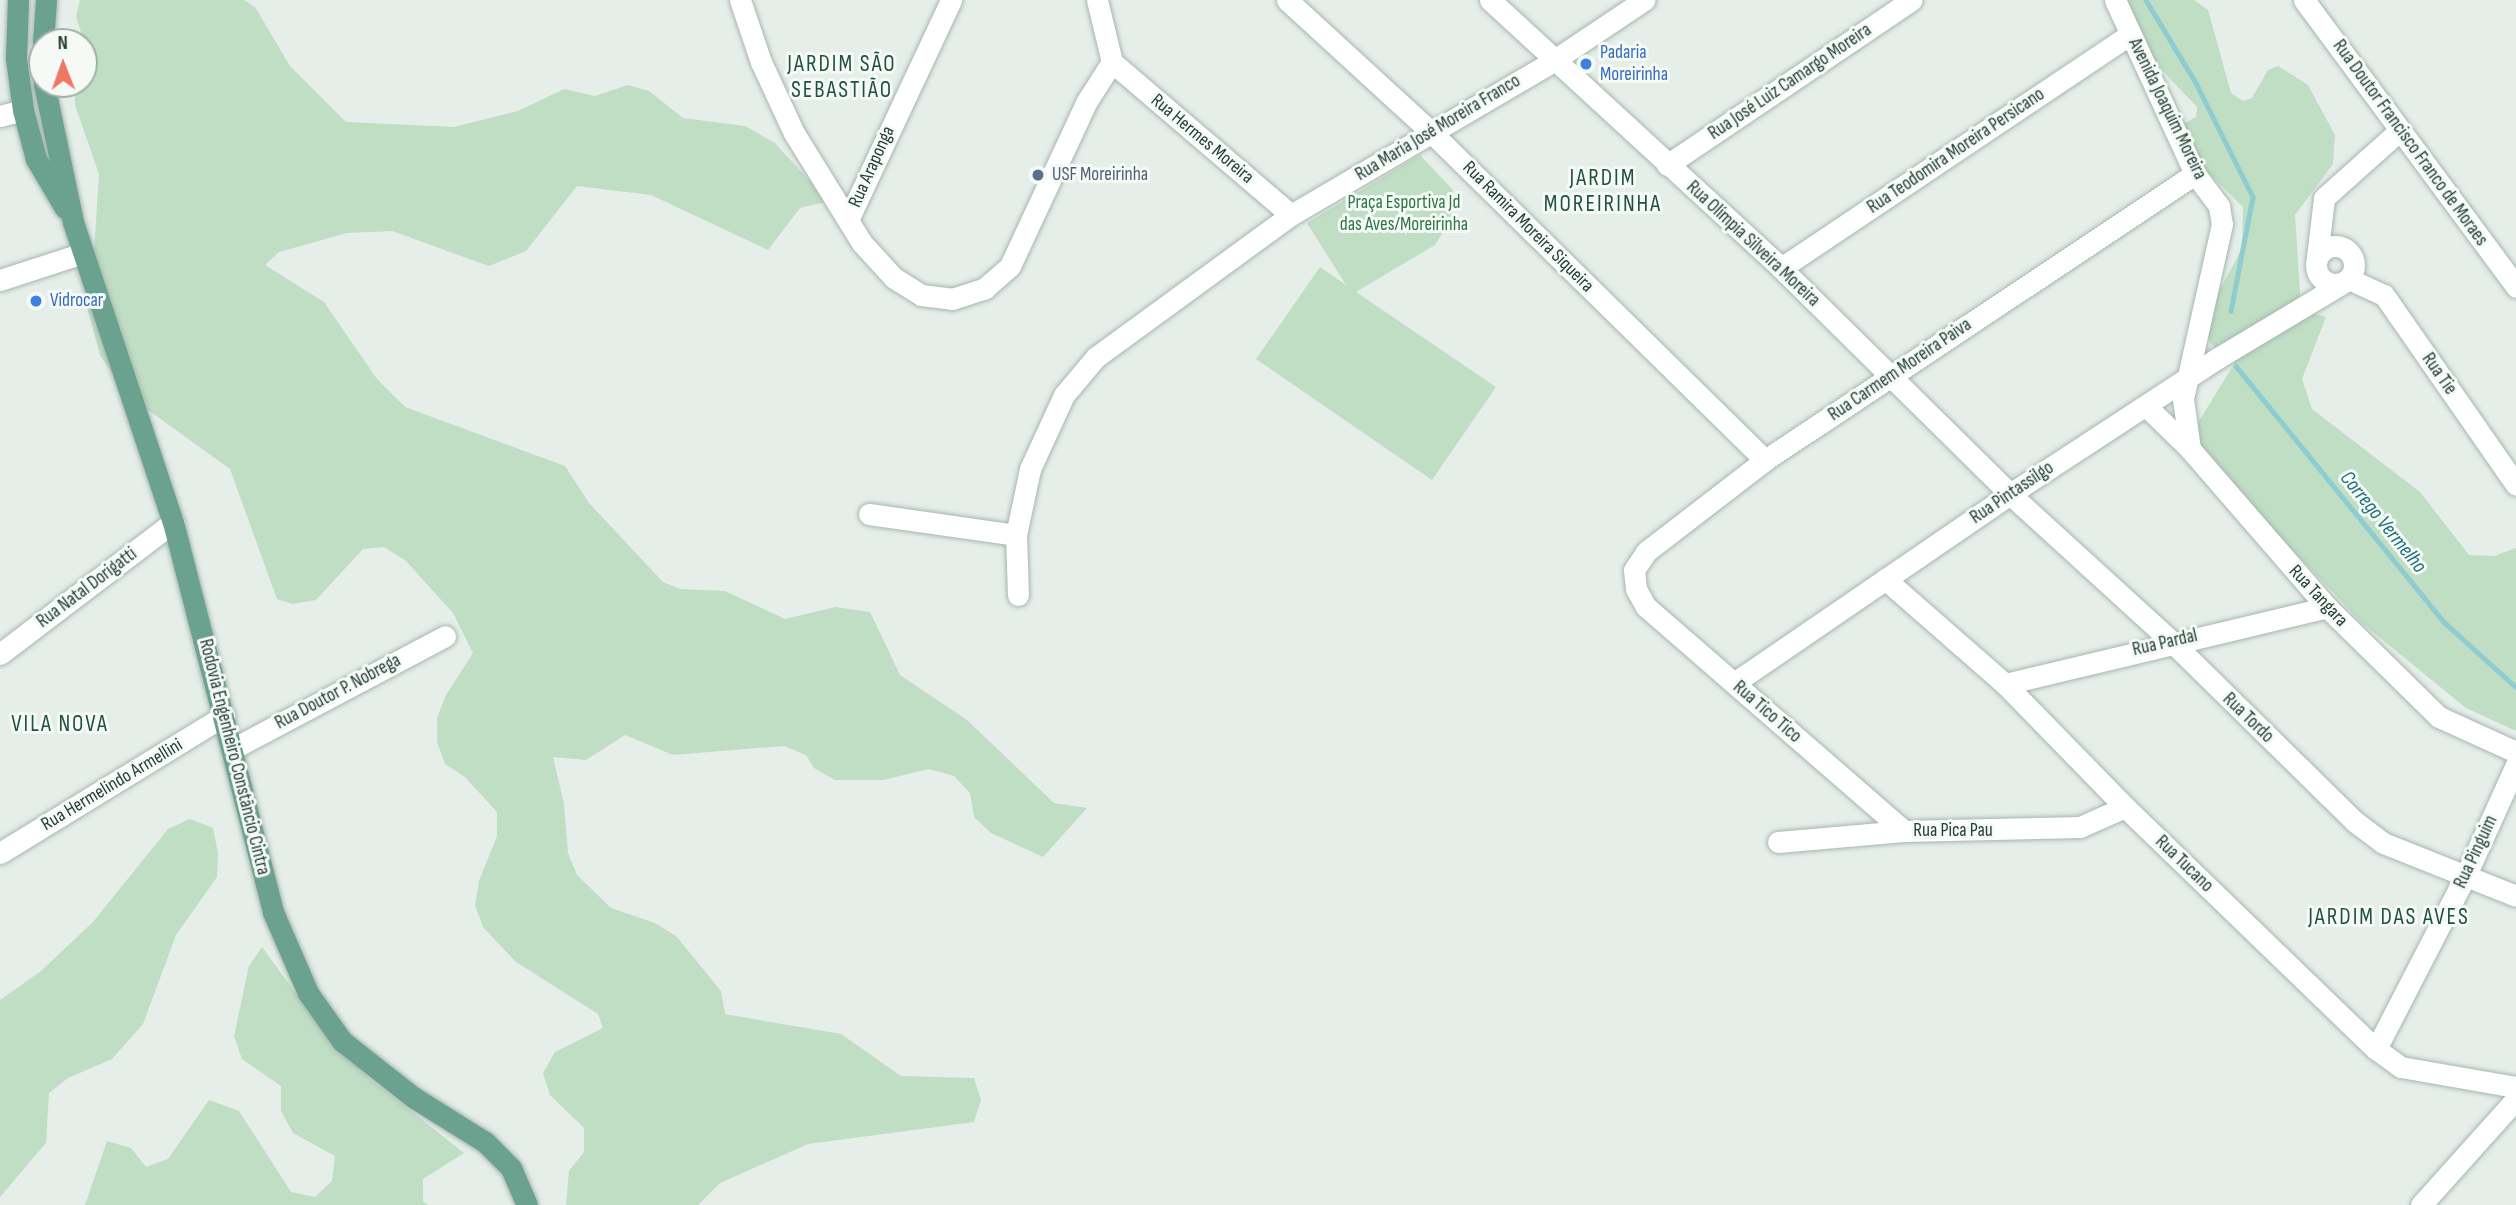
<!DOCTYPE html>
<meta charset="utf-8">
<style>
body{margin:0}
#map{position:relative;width:2516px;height:1205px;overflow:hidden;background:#e5eee9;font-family:"Sofia Sans Condensed",sans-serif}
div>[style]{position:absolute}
.green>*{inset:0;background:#bfdec4}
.stream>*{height:4.5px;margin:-2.25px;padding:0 2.25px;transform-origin:2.25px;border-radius:2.25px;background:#8fccd0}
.roads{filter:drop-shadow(0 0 2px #a7b6af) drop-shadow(0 0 2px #a7b6af)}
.minor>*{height:21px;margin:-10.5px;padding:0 10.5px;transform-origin:10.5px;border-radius:10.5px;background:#fff}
.minor>.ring{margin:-10.5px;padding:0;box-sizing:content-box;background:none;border:21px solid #fff;border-radius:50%}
.major>*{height:21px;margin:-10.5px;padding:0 10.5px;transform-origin:10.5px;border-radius:10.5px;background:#6ba28f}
.dots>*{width:19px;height:19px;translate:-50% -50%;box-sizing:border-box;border:4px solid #f5faf7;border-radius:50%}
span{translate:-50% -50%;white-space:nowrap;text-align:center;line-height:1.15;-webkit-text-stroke:6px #f5faf7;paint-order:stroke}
.shop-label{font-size:19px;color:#366cbe}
.left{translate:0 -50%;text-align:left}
.street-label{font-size:19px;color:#243f35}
.service-label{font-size:19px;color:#4e5e75}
.park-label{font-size:19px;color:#2f7544}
.water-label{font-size:21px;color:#20737a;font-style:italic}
.quarter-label{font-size:23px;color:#205141;letter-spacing:2px}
.north{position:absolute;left:28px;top:28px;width:70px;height:70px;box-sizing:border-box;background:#f5faf7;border:2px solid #a1afa9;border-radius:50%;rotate:359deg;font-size:19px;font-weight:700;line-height:28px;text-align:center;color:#243f35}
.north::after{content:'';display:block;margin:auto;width:24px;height:32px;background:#ee7863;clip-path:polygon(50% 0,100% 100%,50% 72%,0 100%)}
</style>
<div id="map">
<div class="green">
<div style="clip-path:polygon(80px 0,244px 0,255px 7px,290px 66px,346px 122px,454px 127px,518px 111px,564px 89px,595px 96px,628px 85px,649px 91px,683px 118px,745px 126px,775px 143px,817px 189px,825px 202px,800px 208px,768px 250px,651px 195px,577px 186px,526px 251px,489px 266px,392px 231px,347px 233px,279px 252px,265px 265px,324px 302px,377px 379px,405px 407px,565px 466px,589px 503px,663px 582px,680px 589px,725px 591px,785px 619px,835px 607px,870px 612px,900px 675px,967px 720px,1054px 803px,1087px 808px,1043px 857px,991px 833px,974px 817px,970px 793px,954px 776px,929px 769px,883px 780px,835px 780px,814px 768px,806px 755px,784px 746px,673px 755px,625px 735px,586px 760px,553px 757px,564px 804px,568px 853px,577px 875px,611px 908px,655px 923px,676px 936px,721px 991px,725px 1014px,841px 1034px,901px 1076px,974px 1078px,981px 1100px,974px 1122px,808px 1144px,720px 1183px,698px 1205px,566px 1205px,569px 1171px,584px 1152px,584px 1128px,550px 1095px,543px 1073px,555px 1052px,603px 1028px,598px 1014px,516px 962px,483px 927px,475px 905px,479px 881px,497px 836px,497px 812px,465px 777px,445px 764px,437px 742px,437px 718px,446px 695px,473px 653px,453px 613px,406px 561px,384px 547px,363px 549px,316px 600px,292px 604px,277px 599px,230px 469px,126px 394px,100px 355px,87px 307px,86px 274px,94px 253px,99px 174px,75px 105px,75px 84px,84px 84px,84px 42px,76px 16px)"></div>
<div style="clip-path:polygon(2117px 0,2194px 0,2208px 10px,2231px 93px,2243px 101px,2252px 98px,2268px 70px,2278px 66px,2308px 85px,2335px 135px,2333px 164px,2295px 215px,2301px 309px,2326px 317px,2302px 379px,2312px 409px,2420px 492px,2469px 555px,2494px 556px,2516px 548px,2516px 731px,2466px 708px,2363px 624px,2207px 460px,2193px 431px,2234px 364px,2210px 343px,2204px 320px,2242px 248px,2243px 207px,2178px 143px,2174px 129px,2196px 117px,2197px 107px,2155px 63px)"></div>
<div style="clip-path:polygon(1420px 155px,1453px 190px,1453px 216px,1435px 245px,1356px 292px,1496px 387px,1432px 480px,1256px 359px,1320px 267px,1346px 285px,1307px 223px)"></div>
<div style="clip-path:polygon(190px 819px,213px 828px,218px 853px,217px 877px,176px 935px,143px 1024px,112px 1059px,68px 1078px,49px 1093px,46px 1143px,0 1197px,0 1000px,41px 971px,93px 922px,168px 829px)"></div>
<div style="clip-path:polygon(262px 947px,318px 1024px,368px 1077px,464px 1153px,423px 1179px,423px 1202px,429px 1205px,85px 1205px,107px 1141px,131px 1148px,146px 1167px,168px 1159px,209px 1100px,239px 1111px,291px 1192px,315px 1197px,332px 1181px,335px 1156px,293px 1133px,281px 1111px,281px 1086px,242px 1059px,234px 1036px,249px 966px)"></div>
</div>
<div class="stream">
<div style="left:2146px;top:0;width:97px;rotate:58.9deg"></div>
<div style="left:2196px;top:83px;width:127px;rotate:63.4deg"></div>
<div style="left:2253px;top:197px;width:116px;rotate:100.9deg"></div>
<div style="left:2236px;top:366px;width:331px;rotate:50.9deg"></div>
<div style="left:2445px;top:623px;width:96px;rotate:42deg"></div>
</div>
<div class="roads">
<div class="minor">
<div style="left:740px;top:0;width:65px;rotate:71.3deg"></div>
<div style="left:761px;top:62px;width:78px;rotate:65.1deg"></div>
<div style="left:794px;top:133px;width:129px;rotate:58.3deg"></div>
<div style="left:862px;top:243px;width:47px;rotate:47.6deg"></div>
<div style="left:894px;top:278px;width:32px;rotate:32deg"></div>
<div style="left:921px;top:295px;width:31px;rotate:7deg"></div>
<div style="left:952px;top:299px;width:35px;rotate:-18deg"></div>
<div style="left:985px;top:288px;width:33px;rotate:-41deg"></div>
<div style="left:1010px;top:266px;width:182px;rotate:-65deg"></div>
<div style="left:1087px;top:101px;width:46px;rotate:-57.3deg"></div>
<div style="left:1097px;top:0;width:64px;rotate:76.4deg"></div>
<div style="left:1287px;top:0;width:197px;rotate:42.5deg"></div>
<div style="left:1432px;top:133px;width:467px;rotate:44.5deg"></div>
<div style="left:1490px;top:0;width:396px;rotate:42.6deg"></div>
<div style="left:1781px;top:268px;width:322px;rotate:44.6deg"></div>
<div style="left:2010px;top:494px;width:218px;rotate:42.4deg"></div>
<div style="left:2171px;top:641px;width:257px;rotate:44.5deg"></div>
<div style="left:2354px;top:821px;width:36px;rotate:37deg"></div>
<div style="left:2383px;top:843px;width:143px;rotate:21.7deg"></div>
<div style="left:2115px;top:0;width:192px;rotate:65.3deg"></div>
<div style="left:2195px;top:174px;width:40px;rotate:53deg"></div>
<div style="left:2219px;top:206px;width:18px;rotate:81deg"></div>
<div style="left:2222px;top:224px;width:179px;rotate:102.6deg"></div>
<div style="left:2183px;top:399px;width:50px;rotate:82deg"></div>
<div style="left:2304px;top:0;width:357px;rotate:53.5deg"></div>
<div style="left:1112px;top:62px;width:235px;rotate:40.5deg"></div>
<div style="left:0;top:116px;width:24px;rotate:-15deg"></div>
<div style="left:1667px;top:165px;width:295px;rotate:-34deg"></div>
<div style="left:848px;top:220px;width:243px;rotate:-64.9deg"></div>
<div class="ring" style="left:2316px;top:246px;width:17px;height:17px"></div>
<div style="left:2317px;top:257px;width:59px;rotate:-83.2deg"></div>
<div style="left:2324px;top:198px;width:102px;rotate:-41.8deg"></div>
<div style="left:1781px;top:268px;width:420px;rotate:-33.8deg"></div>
<div style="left:2349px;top:279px;width:38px;rotate:25deg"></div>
<div style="left:2384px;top:295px;width:231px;rotate:55.2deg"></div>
<div style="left:0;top:280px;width:87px;rotate:-18deg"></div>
<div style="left:2146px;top:406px;width:62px;rotate:44.3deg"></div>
<div style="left:2190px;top:449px;width:209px;rotate:49.1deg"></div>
<div style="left:2327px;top:607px;width:157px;rotate:44.5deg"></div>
<div style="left:2439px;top:717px;width:85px;rotate:24.4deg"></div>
<div style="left:869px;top:514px;width:148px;rotate:8.1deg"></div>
<div style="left:1885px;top:579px;width:159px;rotate:41.2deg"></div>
<div style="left:2005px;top:684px;width:172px;rotate:45.7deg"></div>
<div style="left:2125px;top:807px;width:349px;rotate:44deg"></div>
<div style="left:2376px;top:1049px;width:31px;rotate:36deg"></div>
<div style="left:2401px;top:1067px;width:117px;rotate:9.9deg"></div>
<div style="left:1018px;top:595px;width:60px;rotate:-91.9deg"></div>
<div style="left:1016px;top:535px;width:67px;rotate:-78deg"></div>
<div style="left:1030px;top:469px;width:81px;rotate:-65.3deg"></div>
<div style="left:1064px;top:395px;width:50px;rotate:-49.9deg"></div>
<div style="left:1096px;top:357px;width:241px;rotate:-36.1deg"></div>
<div style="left:1291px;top:215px;width:304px;rotate:-30.4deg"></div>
<div style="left:1553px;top:61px;width:110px;rotate:-33.8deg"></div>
<div style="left:0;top:654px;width:218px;rotate:-37.3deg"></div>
<div style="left:1734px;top:683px;width:335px;rotate:-34.4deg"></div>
<div style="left:2010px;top:494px;width:246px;rotate:-33.2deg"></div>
<div style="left:2216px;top:359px;width:148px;rotate:-30.9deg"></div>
<div style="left:2005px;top:684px;width:331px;rotate:-13.4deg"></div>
<div style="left:232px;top:749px;width:241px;rotate:-27.9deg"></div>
<div style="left:1904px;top:831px;width:342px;rotate:-139deg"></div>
<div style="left:1646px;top:607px;width:21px;rotate:-119deg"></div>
<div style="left:1636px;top:589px;width:19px;rotate:-96deg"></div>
<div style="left:1634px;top:570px;width:23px;rotate:-56deg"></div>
<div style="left:1647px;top:551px;width:149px;rotate:-37.6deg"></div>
<div style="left:1765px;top:460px;width:516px;rotate:-33.63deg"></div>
<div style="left:1778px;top:842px;width:126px;rotate:-5deg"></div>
<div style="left:1904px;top:831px;width:176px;rotate:-1.3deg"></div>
<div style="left:2080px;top:827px;width:49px;rotate:-24deg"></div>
<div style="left:0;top:853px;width:263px;rotate:-31.5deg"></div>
<div style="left:2376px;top:1049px;width:196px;rotate:-62.7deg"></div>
<div style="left:2466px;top:875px;width:121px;rotate:-65.6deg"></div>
<div style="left:2421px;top:1205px;width:142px;rotate:-48.1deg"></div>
</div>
<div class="major">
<div style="left:18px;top:0;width:58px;rotate:92deg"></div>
<div style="left:16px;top:58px;width:52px;rotate:82.3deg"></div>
<div style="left:23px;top:110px;width:51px;rotate:75.1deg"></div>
<div style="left:36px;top:159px;width:57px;rotate:59.4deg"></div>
<div style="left:43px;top:42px;width:42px;rotate:-85.9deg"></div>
<div style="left:44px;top:84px;width:141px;rotate:78.1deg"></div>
<div style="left:73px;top:222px;width:316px;rotate:71.6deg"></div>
<div style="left:173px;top:522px;width:403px;rotate:75.6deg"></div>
<div style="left:273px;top:912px;width:88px;rotate:66.6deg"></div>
<div style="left:308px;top:993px;width:59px;rotate:54.7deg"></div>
<div style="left:342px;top:1041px;width:90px;rotate:38.3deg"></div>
<div style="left:413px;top:1097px;width:85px;rotate:32deg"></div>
<div style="left:485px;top:1142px;width:37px;rotate:45deg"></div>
<div style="left:511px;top:1168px;width:40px;rotate:66.6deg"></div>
</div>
</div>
<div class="dots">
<div style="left:1586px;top:64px;background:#3f7fe0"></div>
<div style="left:1038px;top:175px;background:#5c6f8a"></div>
<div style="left:36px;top:301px;background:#3f7fe0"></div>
</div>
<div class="shop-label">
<span class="left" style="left:1600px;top:64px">Padaria<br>Moreirinha</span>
<span class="left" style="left:50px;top:301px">Vidrocar</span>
</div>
<div class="street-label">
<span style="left:1790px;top:82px;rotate:-34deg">Rua José Luiz Camargo Moreira</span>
<span style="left:2167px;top:109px;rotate:64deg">Avenida Joaquim Moreira</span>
<span style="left:1438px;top:128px;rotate:-31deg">Rua Maria José Moreira Franco</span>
<span style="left:1202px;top:139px;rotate:40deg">Rua Hermes Moreira</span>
<span style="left:2410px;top:143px;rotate:54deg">Rua Doutor Francisco Franco de Moraes</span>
<span style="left:1956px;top:151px;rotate:-34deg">Rua Teodomira Moreira Persicano</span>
<span style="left:872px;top:167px;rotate:-66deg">Rua Araponga</span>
<span style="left:1528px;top:227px;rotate:45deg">Rua Ramira Moreira Siqueira</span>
<span style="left:1753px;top:244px;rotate:43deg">Rua Olímpia Silveira Moreira</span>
<span style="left:1900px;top:370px;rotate:-34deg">Rua Carmem Moreira Paiva</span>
<span style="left:2439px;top:374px;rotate:55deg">Rua Tie</span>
<span style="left:2012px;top:493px;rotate:-34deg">Rua Pintassilgo</span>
<span style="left:87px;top:588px;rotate:-37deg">Rua Natal Dorigatti</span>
<span style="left:2318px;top:596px;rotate:47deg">Rua Tangara</span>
<span style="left:2165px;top:643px;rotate:-13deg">Rua Pardal</span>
<span style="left:338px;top:692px;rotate:-28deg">Rua Doutor P. Nobrega</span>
<span style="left:1767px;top:712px;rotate:41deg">Rua Tico Tico</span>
<span style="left:2248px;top:718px;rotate:44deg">Rua Tordo</span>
<span style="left:234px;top:757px;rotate:76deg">Rodovia Engenheiro Constâncio Cintra</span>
<span style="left:112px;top:785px;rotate:-31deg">Rua Hermelindo Armellini</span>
<span style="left:1953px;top:831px">Rua Pica Pau</span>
<span style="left:2476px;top:852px;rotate:-65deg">Rua Pinguim</span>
<span style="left:2184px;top:864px;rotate:44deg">Rua Tucano</span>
</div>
<div class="service-label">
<span class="left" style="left:1052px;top:175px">USF Moreirinha</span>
</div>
<div class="park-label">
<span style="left:1404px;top:214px">Praça Esportiva Jd<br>das Aves/Moreirinha</span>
</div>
<div class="water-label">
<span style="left:2383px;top:522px;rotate:51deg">Corrego Vermelho</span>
</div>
<div class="quarter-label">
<span style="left:842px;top:77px">JARDIM SÃO<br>SEBASTIÃO</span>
<span style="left:1603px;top:191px">JARDIM<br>MOREIRINHA</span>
<span style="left:60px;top:724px">VILA NOVA</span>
<span style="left:2389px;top:917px">JARDIM DAS AVES</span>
</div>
<div class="north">N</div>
</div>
